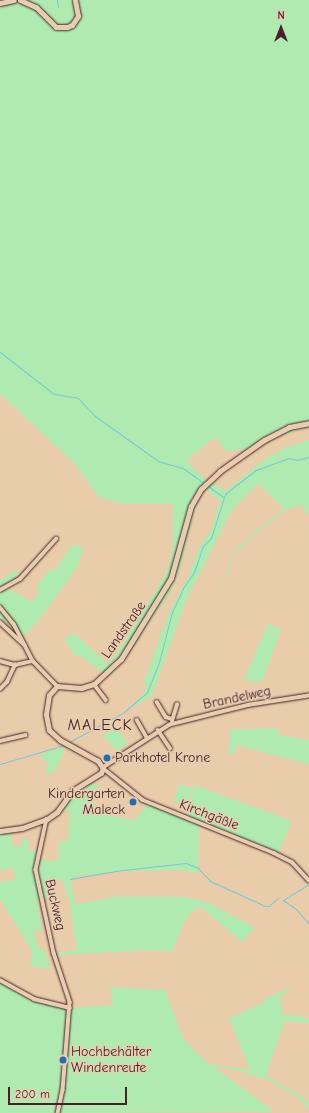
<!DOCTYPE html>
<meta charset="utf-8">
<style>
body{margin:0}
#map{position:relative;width:309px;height:1113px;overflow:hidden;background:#e9ccaa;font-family:"Comic Neue",sans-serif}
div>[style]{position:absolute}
.green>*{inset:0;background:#afebb0;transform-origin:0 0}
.stream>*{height:1px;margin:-0.5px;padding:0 0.5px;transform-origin:0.5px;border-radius:0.5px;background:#78c8d5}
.roads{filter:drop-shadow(0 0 1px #4a1f2b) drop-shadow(0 0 1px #4a1f2b)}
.street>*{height:3.5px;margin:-1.75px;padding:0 1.75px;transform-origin:1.75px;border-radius:1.75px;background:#e6ceaf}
.secondary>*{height:5px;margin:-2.5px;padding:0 2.5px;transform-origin:2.5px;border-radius:2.5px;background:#e6ceaf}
.dots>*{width:11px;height:11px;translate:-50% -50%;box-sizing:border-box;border:2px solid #e6ceaf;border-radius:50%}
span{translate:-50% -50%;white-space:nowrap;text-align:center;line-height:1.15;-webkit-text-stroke:3px #e6ceaf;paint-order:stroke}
.street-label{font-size:14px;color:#4a1f2b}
.poi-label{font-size:14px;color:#4a1f2b}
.left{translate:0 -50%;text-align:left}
.right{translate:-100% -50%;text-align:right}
.quarter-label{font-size:16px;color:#4a1f2b;letter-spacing:1px}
.north{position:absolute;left:261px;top:8px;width:40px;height:40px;-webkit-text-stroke:3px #e6ceaf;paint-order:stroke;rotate:0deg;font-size:11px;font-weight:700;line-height:16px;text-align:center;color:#4a1f2b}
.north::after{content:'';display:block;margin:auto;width:14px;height:18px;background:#4a1f2b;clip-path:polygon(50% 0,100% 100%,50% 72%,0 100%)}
.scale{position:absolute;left:8px;top:1087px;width:119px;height:18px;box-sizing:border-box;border:2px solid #4a1f2b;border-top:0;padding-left:5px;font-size:12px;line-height:14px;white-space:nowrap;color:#4a1f2b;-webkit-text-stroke:3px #e6ceaf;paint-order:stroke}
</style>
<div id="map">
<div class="green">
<div style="clip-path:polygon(0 0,309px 0,309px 427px,280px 436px,249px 453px,245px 449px,228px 452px,215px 437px,186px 461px,205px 479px,226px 491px,265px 459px,287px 447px,309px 440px,309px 516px,301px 505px,287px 509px,250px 538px,235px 554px,220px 588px,228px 567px,234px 554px,239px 547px,250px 536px,284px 509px,259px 484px,241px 500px,230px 514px,186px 601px,152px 696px,132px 707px,146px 690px,147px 686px,143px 685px,168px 615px,189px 575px,199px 548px,211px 530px,220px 500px,204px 489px,193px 515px,181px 565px,169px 594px,112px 675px,104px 674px,79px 655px,75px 656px,64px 639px,74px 633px,108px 664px,116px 655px,162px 580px,170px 562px,173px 543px,173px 504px,123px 504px,99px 497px,74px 463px,0 394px)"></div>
<div style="clip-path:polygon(72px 545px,84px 547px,78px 566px,42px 616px,24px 637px,20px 629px,16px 631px,0 618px,0 581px,13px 571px,21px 574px,4px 586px,32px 602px,39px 591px,36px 588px,50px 569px,55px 570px)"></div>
<div style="clip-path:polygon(268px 624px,281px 629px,262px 682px,244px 680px)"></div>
<div style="clip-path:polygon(116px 726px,128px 744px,117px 751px,103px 736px)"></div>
<div style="clip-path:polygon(278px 728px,278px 735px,309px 740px,309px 764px,236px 745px,235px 754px,229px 754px,230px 730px)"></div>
<div style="clip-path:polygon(66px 746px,55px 771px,46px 775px,48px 763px,39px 755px)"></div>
<div style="clip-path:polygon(93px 783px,100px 788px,93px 803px,111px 816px,135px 820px,148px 804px,187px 817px,194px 785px,292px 821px,278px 855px,199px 822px,198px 873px,176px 870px,136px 871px,84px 875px,70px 879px,76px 904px,115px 897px,184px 897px,207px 902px,255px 928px,242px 942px,200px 906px,190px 913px,183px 925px,172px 952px,153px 950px,55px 955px,54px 953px,77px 950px,70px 904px,62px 879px,53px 882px,57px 896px,37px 900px,42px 929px,33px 932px,39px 949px,44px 949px,51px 968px,31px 967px,32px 951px,0 899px,0 882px,15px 880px,14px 868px,0 870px,0 833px,10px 831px,13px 847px,22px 846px,22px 839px,28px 838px,28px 851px,41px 851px,38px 860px,58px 861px,59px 841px,68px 841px,70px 812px,63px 810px,78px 790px)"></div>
<div style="left:179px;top:784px;width:14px;height:18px;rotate:17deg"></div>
<div style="clip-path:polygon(0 980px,34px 999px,70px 1008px,112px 1005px,111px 987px,165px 990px,184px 1040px,208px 1064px,250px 1070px,229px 1018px,263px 1003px,264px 999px,292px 987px,280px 997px,283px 1015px,303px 1016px,309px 1019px,309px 1023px,285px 1021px,266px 1076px,301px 1096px,309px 1104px,309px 1109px,297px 1097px,268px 1080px,235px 1070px,217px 1067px,216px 1069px,271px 1109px,271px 1112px,0 1113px)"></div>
</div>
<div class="stream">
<div style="left:57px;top:0;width:7px;rotate:82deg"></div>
<div style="left:0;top:352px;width:68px;rotate:37.9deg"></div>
<div style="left:54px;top:394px;width:24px;rotate:9deg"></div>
<div style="left:78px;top:398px;width:25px;rotate:47deg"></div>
<div style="left:95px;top:416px;width:77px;rotate:35.5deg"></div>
<div style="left:158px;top:461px;width:26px;rotate:16deg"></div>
<div style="left:183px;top:468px;width:24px;rotate:36deg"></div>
<div style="left:208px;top:486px;width:19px;rotate:36deg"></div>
<div style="left:69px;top:742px;width:61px;rotate:-28.2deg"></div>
<div style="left:123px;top:713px;width:32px;rotate:-41deg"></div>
<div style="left:147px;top:692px;width:32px;rotate:-68deg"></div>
<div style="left:159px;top:662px;width:52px;rotate:-75.4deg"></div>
<div style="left:172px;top:612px;width:26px;rotate:-65deg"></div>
<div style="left:183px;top:588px;width:19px;rotate:-55deg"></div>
<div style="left:194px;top:572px;width:28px;rotate:-71deg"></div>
<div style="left:203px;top:546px;width:11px;rotate:-45deg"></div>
<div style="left:211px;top:538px;width:46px;rotate:-72.3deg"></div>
<div style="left:225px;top:494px;width:39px;rotate:-38deg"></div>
<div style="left:256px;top:470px;width:35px;rotate:-20deg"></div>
<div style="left:289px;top:458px;width:8px;rotate:14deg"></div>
<div style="left:297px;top:460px;width:12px;rotate:-14deg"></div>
<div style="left:0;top:764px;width:67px;rotate:-16.5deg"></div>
<div style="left:70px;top:879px;width:46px;rotate:-10.1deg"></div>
<div style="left:115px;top:871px;width:71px;rotate:-6.4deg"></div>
<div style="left:186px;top:863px;width:13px;rotate:23deg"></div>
<div style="left:198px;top:868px;width:18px;rotate:47deg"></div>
<div style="left:210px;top:881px;width:60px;rotate:24.4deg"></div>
<div style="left:265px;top:906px;width:4px"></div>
<div style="left:269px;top:906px;width:12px;rotate:-42deg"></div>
<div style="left:309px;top:884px;width:31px;rotate:148deg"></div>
<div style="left:283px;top:900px;width:16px;rotate:35deg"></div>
<div style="left:296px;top:909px;width:20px;rotate:49deg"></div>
</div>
<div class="roads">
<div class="street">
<div style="left:0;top:590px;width:23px;rotate:-29deg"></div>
<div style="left:20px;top:579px;width:54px;rotate:-48deg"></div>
<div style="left:0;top:607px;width:22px;rotate:51deg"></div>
<div style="left:14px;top:624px;width:42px;rotate:62.8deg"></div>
<div style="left:0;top:622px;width:34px;rotate:43deg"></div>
<div style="left:0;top:661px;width:16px;rotate:15deg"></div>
<div style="left:94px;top:684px;width:20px;rotate:53deg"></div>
<div style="left:0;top:689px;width:10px;rotate:-45deg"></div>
<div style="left:7px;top:682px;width:19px;rotate:-65deg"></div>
<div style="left:15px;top:665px;width:18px;rotate:-13deg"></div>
<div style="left:33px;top:661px;width:35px;rotate:46deg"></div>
<div style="left:309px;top:696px;width:60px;rotate:171.3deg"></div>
<div style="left:250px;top:705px;width:82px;rotate:166deg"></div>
<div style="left:170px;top:725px;width:80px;rotate:147.3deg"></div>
<div style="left:103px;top:768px;width:51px;rotate:38.7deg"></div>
<div style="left:143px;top:800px;width:141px;rotate:22deg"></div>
<div style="left:274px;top:853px;width:20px;rotate:27deg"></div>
<div style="left:292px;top:862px;width:25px;rotate:47deg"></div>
<div style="left:157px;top:702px;width:17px;rotate:59deg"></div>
<div style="left:166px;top:717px;width:6px;rotate:18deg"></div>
<div style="left:137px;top:720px;width:20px;rotate:60deg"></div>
<div style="left:172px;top:721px;width:17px;rotate:-73deg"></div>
<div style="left:158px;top:730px;width:22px;rotate:56deg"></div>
<div style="left:0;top:741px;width:26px;rotate:-13deg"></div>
<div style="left:47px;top:819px;width:52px;rotate:102.2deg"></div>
<div style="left:36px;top:870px;width:85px;rotate:77.8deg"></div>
<div style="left:54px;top:953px;width:52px;rotate:71.9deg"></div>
<div style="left:70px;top:1002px;width:88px;rotate:94.5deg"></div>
<div style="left:63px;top:1090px;width:24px;rotate:102deg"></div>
<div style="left:0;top:980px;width:39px;rotate:29deg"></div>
<div style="left:34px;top:999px;width:37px;rotate:14deg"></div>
</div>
<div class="secondary">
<div style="left:20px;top:0;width:17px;rotate:24deg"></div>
<div style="left:36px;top:7px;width:28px;rotate:45deg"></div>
<div style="left:56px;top:27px;width:11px"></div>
<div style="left:67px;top:27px;width:5px;rotate:-22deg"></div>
<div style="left:72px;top:25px;width:11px;rotate:-56deg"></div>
<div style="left:78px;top:16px;width:16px;rotate:-101deg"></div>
<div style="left:0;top:3px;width:14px;rotate:-12deg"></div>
<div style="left:0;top:831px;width:22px;rotate:-8deg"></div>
<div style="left:22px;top:828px;width:27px;rotate:-20deg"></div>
<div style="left:47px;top:819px;width:12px;rotate:-35deg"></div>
<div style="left:57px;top:812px;width:26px;rotate:-54deg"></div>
<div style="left:72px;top:791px;width:34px;rotate:-32deg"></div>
<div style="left:101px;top:773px;width:5px;rotate:-68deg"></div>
<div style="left:103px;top:768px;width:9px;rotate:-126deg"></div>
<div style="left:98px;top:761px;width:43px;rotate:-151.1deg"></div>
<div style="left:60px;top:740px;width:15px;rotate:-138deg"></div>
<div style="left:49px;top:730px;width:16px;rotate:-101deg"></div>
<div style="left:46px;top:714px;width:19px;rotate:-81deg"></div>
<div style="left:49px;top:695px;width:12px;rotate:-48deg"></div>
<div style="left:57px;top:686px;width:24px;rotate:5deg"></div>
<div style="left:81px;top:688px;width:14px;rotate:-17deg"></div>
<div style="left:94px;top:684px;width:37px;rotate:-43deg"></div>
<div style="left:121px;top:659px;width:95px;rotate:-58.3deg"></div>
<div style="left:171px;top:578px;width:75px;rotate:-74.5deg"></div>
<div style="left:191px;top:506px;width:20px;rotate:-60deg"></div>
<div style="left:201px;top:489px;width:26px;rotate:-43deg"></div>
<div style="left:220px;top:471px;width:54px;rotate:-35.2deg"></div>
<div style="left:264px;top:440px;width:28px;rotate:-27deg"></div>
<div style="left:289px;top:427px;width:20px;rotate:-11deg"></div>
</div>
</div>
<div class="dots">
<div style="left:107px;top:758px;background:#1f6fb2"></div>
<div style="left:133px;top:802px;background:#1f6fb2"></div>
<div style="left:63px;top:1060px;background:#1f6fb2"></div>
</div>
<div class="street-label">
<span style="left:124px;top:630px;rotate:-55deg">Landstraße</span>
<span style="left:237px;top:698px;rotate:-12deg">Brandelweg</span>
<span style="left:209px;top:815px;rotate:21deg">Kirchgäßle</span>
<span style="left:55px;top:905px;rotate:77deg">Buckweg</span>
</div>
<div class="poi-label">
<span class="left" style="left:115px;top:758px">Parkhotel Krone</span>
<span class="right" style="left:125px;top:802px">Kindergarten<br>Maleck</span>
<span class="left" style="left:71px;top:1060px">Hochbehälter<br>Windenreute</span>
</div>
<div class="quarter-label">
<span style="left:100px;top:725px">MALECK</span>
</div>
<div class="north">N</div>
<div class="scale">200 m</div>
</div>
